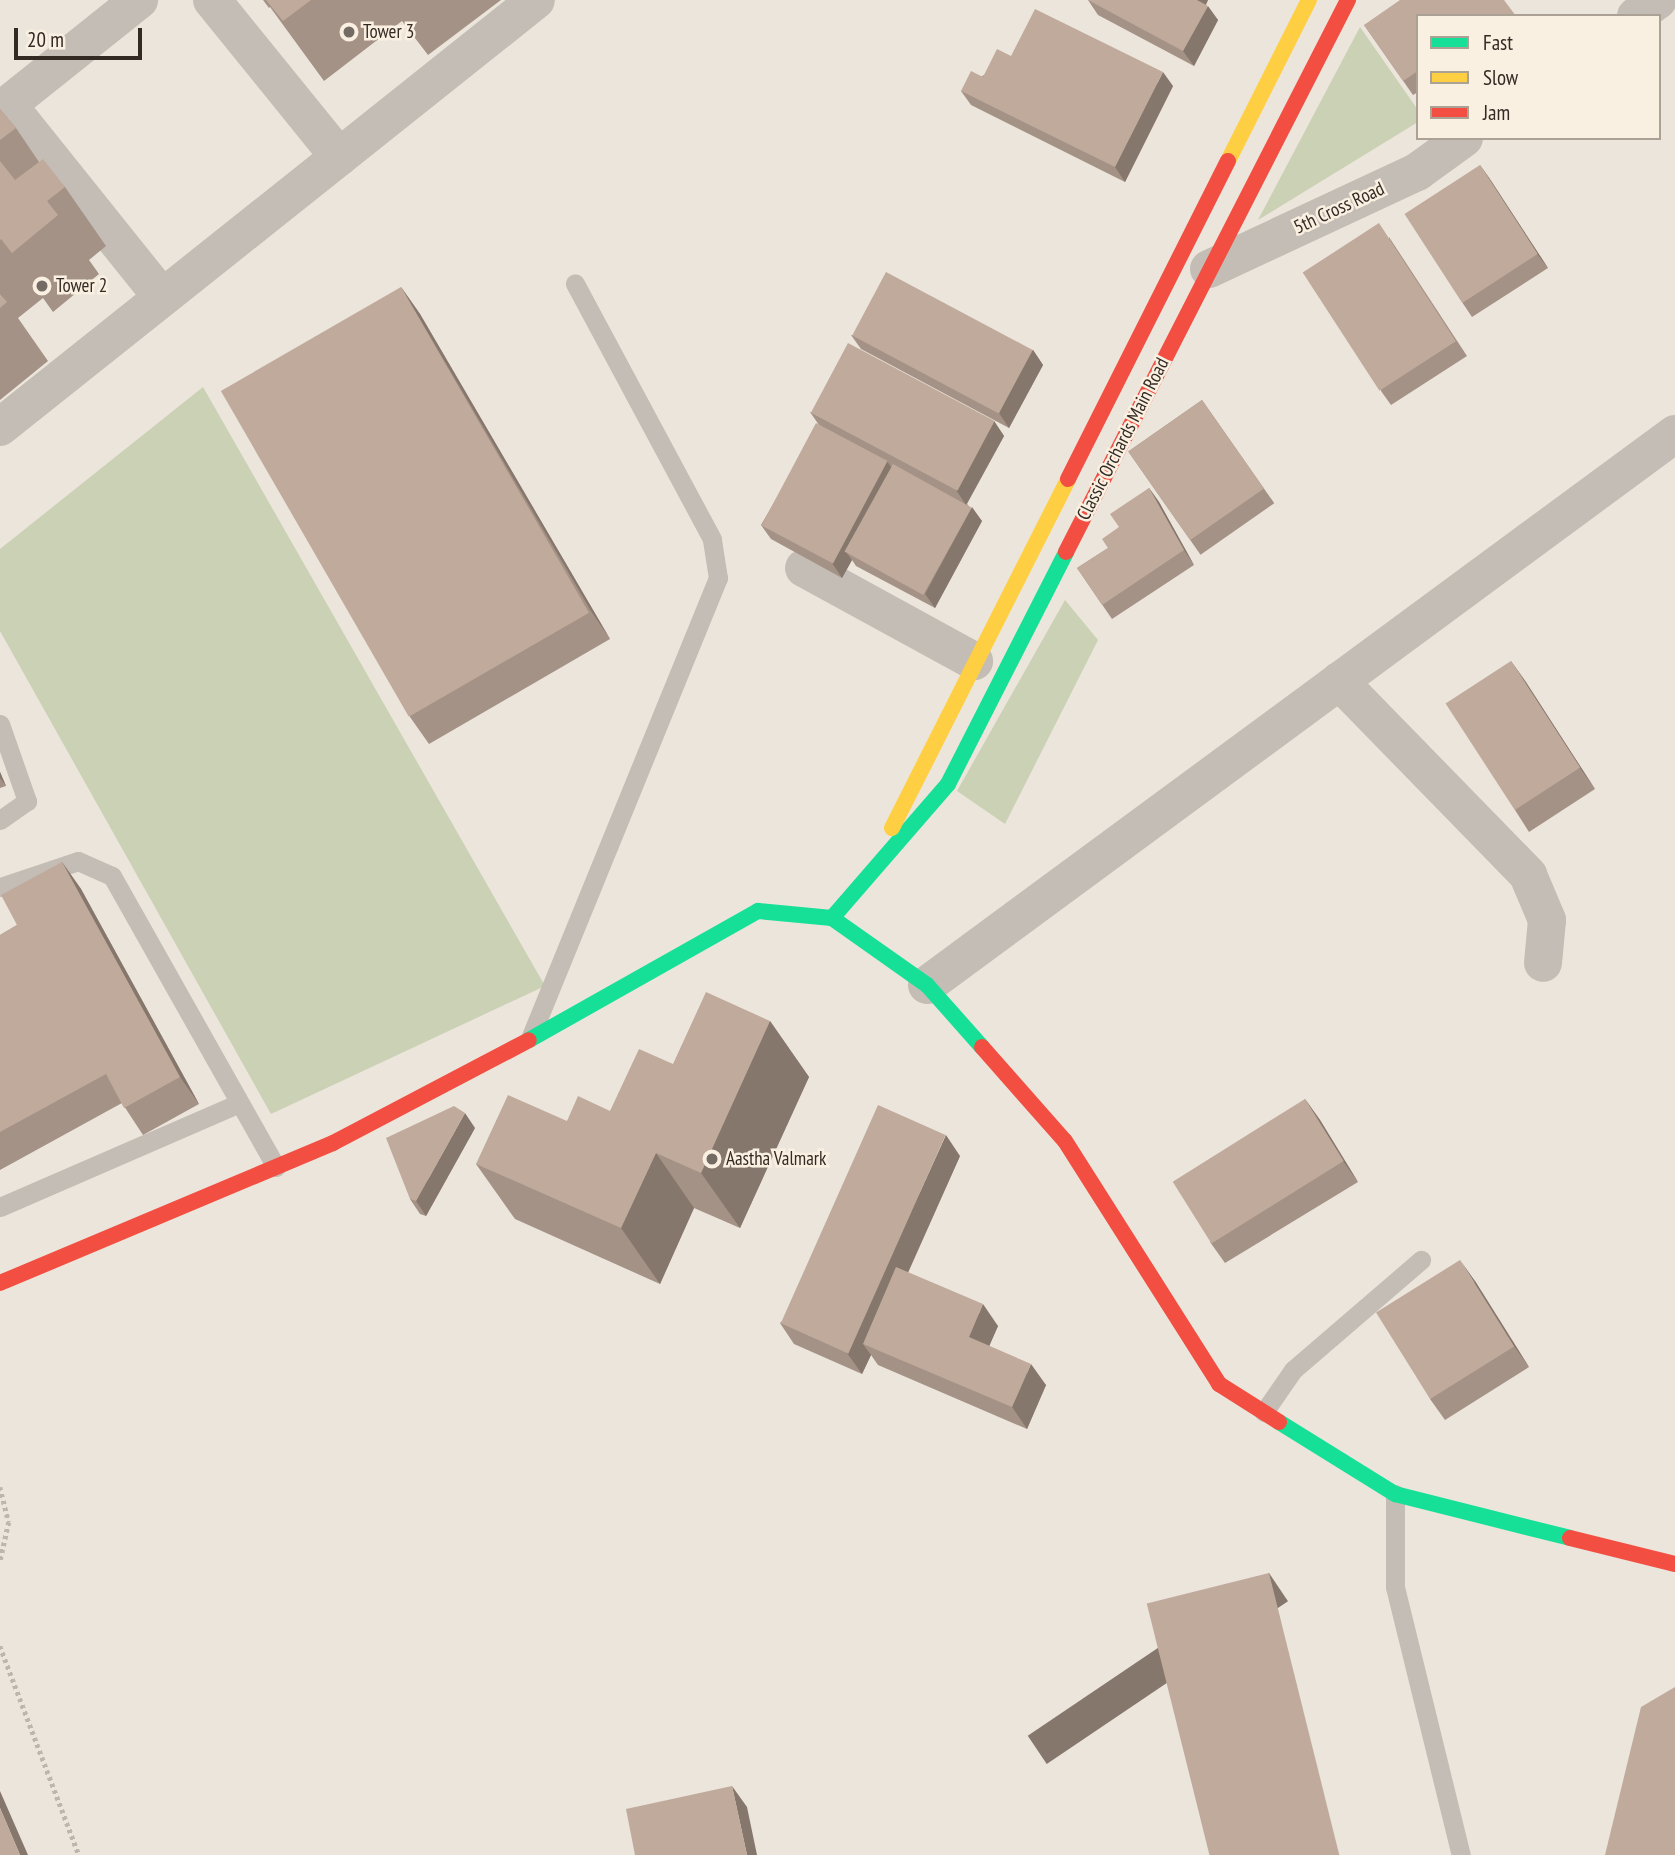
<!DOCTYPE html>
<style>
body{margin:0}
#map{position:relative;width:1675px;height:1855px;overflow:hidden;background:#ece5db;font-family:"PT Sans Narrow",sans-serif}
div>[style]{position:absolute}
.green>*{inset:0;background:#cbd1b4}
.path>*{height:4.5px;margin-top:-2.25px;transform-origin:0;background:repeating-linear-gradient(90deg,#bdb5ae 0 3.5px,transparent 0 7px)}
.lane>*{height:19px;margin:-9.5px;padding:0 9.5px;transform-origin:9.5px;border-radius:9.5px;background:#c4bdb5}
.street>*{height:38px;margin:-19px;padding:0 19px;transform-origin:19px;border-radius:19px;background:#c4bdb5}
.fast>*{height:16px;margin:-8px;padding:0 8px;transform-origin:8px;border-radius:8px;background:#16e098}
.slow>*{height:16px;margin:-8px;padding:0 8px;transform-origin:8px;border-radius:8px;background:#ffcf43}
.jam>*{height:16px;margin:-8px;padding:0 8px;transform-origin:8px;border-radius:8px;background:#f24e42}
.wall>*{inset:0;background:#a59286;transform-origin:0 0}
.shaded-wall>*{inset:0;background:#86776d;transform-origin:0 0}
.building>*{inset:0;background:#c0aa9c;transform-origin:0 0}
.dots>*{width:19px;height:19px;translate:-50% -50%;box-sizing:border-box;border:4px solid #faf0e1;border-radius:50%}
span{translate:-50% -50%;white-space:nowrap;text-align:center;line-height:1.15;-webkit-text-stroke:5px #faf0e1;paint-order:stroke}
.poi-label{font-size:19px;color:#342a24}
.left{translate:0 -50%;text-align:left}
.street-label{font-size:19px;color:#342a24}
.legend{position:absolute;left:1416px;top:14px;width:245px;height:126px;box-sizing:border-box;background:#faf0e1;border:2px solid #aba195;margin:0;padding:9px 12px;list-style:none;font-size:21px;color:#342a24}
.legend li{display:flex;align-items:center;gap:14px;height:35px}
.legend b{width:35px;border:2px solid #aba195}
.scale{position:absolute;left:14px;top:28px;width:128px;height:32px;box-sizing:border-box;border:4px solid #342a24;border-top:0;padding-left:9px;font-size:21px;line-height:24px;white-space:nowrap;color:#342a24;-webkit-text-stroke:5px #faf0e1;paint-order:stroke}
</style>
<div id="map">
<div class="green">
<div style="clip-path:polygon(1360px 27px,1418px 110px,1418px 122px,1258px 220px)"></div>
<div style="clip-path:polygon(203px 387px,545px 986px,271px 1114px,0 631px,0 549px)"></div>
<div style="clip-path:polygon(1065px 600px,1098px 640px,1005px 824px,957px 791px)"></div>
</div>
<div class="path">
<div style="left:0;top:1487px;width:36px;rotate:76deg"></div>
<div style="left:9px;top:1522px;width:41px;rotate:102.7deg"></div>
<div style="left:0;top:1646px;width:223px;rotate:69.3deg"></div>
</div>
<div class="lane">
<div style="left:0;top:724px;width:82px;rotate:70.7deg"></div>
<div style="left:27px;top:801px;width:33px;rotate:145deg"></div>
<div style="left:0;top:887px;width:82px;rotate:-18.4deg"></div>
<div style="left:78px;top:861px;width:37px;rotate:24deg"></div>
<div style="left:112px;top:876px;width:334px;rotate:60.6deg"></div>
<div style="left:531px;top:1036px;width:495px;rotate:-67.8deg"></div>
<div style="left:718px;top:578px;width:39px;rotate:-99deg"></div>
<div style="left:712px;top:539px;width:290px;rotate:-118.2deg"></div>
<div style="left:0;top:1207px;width:261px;rotate:-23.5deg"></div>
<div style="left:1264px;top:1412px;width:51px;rotate:-55.4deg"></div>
<div style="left:1293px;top:1370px;width:169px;rotate:-40.7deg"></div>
<div style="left:1395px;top:1494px;width:93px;rotate:90deg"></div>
<div style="left:1395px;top:1587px;width:276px;rotate:76.2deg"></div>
</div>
<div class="street">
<div style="left:212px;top:0;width:202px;rotate:51deg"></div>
<div style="left:1636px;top:16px;width:27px;rotate:-36deg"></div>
<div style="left:8px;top:105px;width:246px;rotate:51.3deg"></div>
<div style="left:0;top:111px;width:178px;rotate:-38.6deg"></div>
<div style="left:1209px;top:269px;width:230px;rotate:-25deg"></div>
<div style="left:1417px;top:172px;width:58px;rotate:-35.9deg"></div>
<div style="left:0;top:427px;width:685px;rotate:-38.54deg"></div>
<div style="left:804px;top:568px;width:194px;rotate:28.7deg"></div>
<div style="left:1339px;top:681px;width:271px;rotate:45.7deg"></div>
<div style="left:1528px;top:875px;width:49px;rotate:67.1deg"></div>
<div style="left:1547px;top:920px;width:43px;rotate:95.3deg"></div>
<div style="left:927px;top:985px;width:929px;rotate:-36.38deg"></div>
</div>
<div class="fast">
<div style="left:832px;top:918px;width:177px;rotate:-49.1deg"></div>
<div style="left:948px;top:784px;width:260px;rotate:-63deg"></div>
<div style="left:529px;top:1040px;width:263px;rotate:-29.4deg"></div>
<div style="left:758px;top:911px;width:74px;rotate:5.4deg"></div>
<div style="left:832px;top:918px;width:116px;rotate:35.2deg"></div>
<div style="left:927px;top:985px;width:83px;rotate:48.4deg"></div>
<div style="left:1279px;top:1422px;width:137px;rotate:31.8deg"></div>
<div style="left:1395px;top:1494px;width:180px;rotate:14.1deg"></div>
</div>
<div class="slow">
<div style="left:1228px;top:161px;width:180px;rotate:-63.3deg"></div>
<div style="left:892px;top:828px;width:391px;rotate:-63.2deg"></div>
</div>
<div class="jam">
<div style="left:1068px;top:479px;width:356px;rotate:-63.3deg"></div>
<div style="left:1066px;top:552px;width:620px;rotate:-62.94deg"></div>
<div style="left:982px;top:1047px;width:125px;rotate:48.6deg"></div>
<div style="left:1065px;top:1141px;width:288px;rotate:57.6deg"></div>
<div style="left:1219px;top:1384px;width:71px;rotate:32.3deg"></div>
<div style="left:0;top:1283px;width:361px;rotate:-22.8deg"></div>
<div style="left:333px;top:1143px;width:221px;rotate:-27.7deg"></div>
<div style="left:1570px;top:1538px;width:108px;rotate:13.9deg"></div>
</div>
<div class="wall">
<div style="clip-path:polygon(263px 0,501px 0,428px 55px,402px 21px,324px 81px,270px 7px,269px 8px)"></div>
<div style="clip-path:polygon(1088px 0,1208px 0,1206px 5px,1218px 20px,1194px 66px,1098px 15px)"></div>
<div style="clip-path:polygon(1418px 16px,1418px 92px,1413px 95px,1364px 25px)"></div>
<div style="clip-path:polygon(1011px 56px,1173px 86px,1125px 182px,971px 105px,961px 91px)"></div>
<div style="clip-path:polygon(0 109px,16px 128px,39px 162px,65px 187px,106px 246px,89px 260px,99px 274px,53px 312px,43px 298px,18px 318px,48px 361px,0 400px)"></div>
<div style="clip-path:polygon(1480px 165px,1548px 268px,1472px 317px,1462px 302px)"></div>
<div style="clip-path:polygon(1389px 237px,1467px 356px,1391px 405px,1381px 391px)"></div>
<div style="clip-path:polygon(401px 287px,420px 314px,610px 639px,429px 744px,410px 717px)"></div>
<div style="clip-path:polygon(851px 335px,1033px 350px,1043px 365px,1009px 428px,861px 349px)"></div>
<div style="left:1202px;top:400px;width:126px;height:90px;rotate:55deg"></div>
<div style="clip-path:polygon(810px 412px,994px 421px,1004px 436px,967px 504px,982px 521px,935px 608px,856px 566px,852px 560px,842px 578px,771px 539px,761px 525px,819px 425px)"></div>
<div style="clip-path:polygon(1149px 488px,1159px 502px,1194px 565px,1112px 619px,1077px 568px,1108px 548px,1119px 527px)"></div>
<div style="clip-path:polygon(1511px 661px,1595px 789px,1529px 832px,1515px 810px)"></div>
<div style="clip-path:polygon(0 772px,6px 786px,0 788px)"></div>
<div style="clip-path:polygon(62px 862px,81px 889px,199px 1104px,143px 1135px,122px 1103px,0 1170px,0 935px,17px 925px)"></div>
<div style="clip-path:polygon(770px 1021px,809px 1077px,740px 1228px,694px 1208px,660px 1284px,515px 1219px,476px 1164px,567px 1121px,610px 1111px,673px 1064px)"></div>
<div style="clip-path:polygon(1305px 1099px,1320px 1120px,1358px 1182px,1225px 1263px,1210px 1242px)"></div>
<div style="clip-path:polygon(475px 1128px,426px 1216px,420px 1214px,410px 1199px)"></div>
<div style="clip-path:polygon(960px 1156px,908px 1273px,998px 1326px,989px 1346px,1046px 1385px,1027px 1429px,878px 1365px,871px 1355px,862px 1374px,794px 1344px,780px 1323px)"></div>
<div style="clip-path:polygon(1475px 1281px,1529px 1367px,1445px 1420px,1430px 1399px)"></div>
</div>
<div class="shaded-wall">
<div style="clip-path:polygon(1194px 0,1208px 0,1202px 12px)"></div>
<div style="clip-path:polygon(1208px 6px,1218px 20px,1194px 66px,1183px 51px)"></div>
<div style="clip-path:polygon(1163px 72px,1173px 86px,1125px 182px,1115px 167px)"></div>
<div style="clip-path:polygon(1480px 165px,1490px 179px,1548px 268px,1537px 254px)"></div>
<div style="clip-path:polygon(401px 287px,420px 314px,610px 639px,591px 611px)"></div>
<div style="clip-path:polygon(1033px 350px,1043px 365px,1009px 428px,999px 413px)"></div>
<div style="clip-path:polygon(994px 421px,1004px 436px,966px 505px,956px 490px)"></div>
<div style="clip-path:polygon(887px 461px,897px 476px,846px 552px,852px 560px,842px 578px,832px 563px)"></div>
<div style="clip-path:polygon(1149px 488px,1159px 502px,1194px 565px,1184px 550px)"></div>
<div style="clip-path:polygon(972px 507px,982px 521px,935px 608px,925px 594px)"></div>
<div style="clip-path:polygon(1511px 661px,1526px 682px,1595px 789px,1580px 768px)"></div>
<div style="clip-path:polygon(0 772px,6px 786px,0 778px)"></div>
<div style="clip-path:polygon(62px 862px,81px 889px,199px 1104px,180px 1077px)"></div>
<div style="clip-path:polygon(770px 1021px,809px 1077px,740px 1228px,701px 1173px)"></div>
<div style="clip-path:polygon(1305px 1099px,1320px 1120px,1358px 1182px,1343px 1161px)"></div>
<div style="clip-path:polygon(465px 1113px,475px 1128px,426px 1216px,416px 1201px)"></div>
<div style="clip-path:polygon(946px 1135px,960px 1156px,874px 1348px,863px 1344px,871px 1355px,862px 1374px,847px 1353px)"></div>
<div style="clip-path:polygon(656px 1153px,694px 1208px,660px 1284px,621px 1228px)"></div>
<div style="clip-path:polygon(1460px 1260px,1475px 1281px,1529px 1367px,1514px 1346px)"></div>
<div style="clip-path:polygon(983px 1304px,998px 1326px,984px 1358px,969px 1337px)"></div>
<div style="clip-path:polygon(1031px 1364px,1046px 1385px,1027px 1429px,1012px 1407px)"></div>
<div style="left:1269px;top:1573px;width:34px;height:291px;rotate:56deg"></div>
<div style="clip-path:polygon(732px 1786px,747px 1807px,757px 1855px,747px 1855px)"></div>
<div style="clip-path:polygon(0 1791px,28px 1855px,20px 1855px,0 1808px)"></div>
</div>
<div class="building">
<div style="clip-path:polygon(266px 0,311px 0,283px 21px)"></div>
<div style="clip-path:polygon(1088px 0,1197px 0,1208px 6px,1183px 51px)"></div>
<div style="clip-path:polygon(1400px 0,1504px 0,1516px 16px,1418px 16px,1418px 71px,1403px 81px,1364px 25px)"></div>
<div style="clip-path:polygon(1035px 9px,1163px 72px,1115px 167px,961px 91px,971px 71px,983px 77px,997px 49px,1011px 56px)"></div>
<div style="clip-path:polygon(0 109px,16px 128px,0 140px)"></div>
<div style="clip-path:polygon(43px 159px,65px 187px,47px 201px,58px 215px,12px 253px,1px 239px,0 240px,0 161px,15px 180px)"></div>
<div style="left:1480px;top:165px;width:106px;height:90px;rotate:57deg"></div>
<div style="left:1379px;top:223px;width:141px;height:91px;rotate:57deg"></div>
<div style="left:886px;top:272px;width:166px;height:72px;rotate:28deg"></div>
<div style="left:401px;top:287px;width:376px;height:208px;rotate:60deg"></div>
<div style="clip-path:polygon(0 294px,7px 302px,0 308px)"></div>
<div style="left:848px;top:343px;width:166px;height:79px;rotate:28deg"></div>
<div style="left:1202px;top:400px;width:108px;height:90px;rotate:55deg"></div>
<div style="left:816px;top:423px;width:81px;height:116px;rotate:28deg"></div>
<div style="left:893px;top:464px;width:90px;height:100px;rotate:29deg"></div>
<div style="clip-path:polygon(1149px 488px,1184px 550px,1102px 605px,1077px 568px,1108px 548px,1102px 539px,1119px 527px,1110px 514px)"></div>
<div style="left:1511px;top:661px;width:127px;height:78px;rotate:57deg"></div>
<div style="clip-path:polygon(62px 862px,180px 1077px,124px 1108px,106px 1074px,0 1132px,0 935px,17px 925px,1px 895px)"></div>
<div style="clip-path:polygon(706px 992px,770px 1021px,701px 1173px,656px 1153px,621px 1228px,476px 1164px,508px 1095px,567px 1121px,578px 1096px,610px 1111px,639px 1049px,673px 1064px)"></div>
<div style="left:1305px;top:1099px;width:73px;height:156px;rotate:58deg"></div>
<div style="left:878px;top:1105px;width:74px;height:239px;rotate:24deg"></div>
<div style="clip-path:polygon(454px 1106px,465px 1113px,416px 1201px,410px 1199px,386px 1138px)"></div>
<div style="left:1460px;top:1260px;width:102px;height:99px;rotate:58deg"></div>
<div style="clip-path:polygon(896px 1267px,983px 1304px,969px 1337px,1031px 1364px,1012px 1407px,863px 1344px)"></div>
<div style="left:1269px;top:1573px;width:291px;height:126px;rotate:76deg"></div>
<div style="clip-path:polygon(1675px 1687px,1675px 1855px,1605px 1855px,1641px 1707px)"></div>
<div style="clip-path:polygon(732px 1786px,747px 1855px,635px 1855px,626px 1809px)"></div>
<div style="clip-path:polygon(0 1808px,20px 1855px,0 1855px)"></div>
</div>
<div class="dots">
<div style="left:349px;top:32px;background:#746b64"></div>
<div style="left:42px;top:286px;background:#746b64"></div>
<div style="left:712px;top:1159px;background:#746b64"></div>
</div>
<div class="poi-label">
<span class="left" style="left:363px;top:32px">Tower 3</span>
<span class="left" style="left:56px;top:286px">Tower 2</span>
<span class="left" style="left:726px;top:1159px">Aastha Valmark</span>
</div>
<div class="street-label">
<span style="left:1339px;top:208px;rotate:-25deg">5th Cross Road</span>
<span style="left:1123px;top:439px;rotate:-63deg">Classic Orchards Main Road</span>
</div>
<ul class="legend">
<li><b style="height:9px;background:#16e098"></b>Fast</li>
<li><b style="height:9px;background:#ffcf43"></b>Slow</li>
<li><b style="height:9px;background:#f24e42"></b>Jam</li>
</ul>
<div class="scale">20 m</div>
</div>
